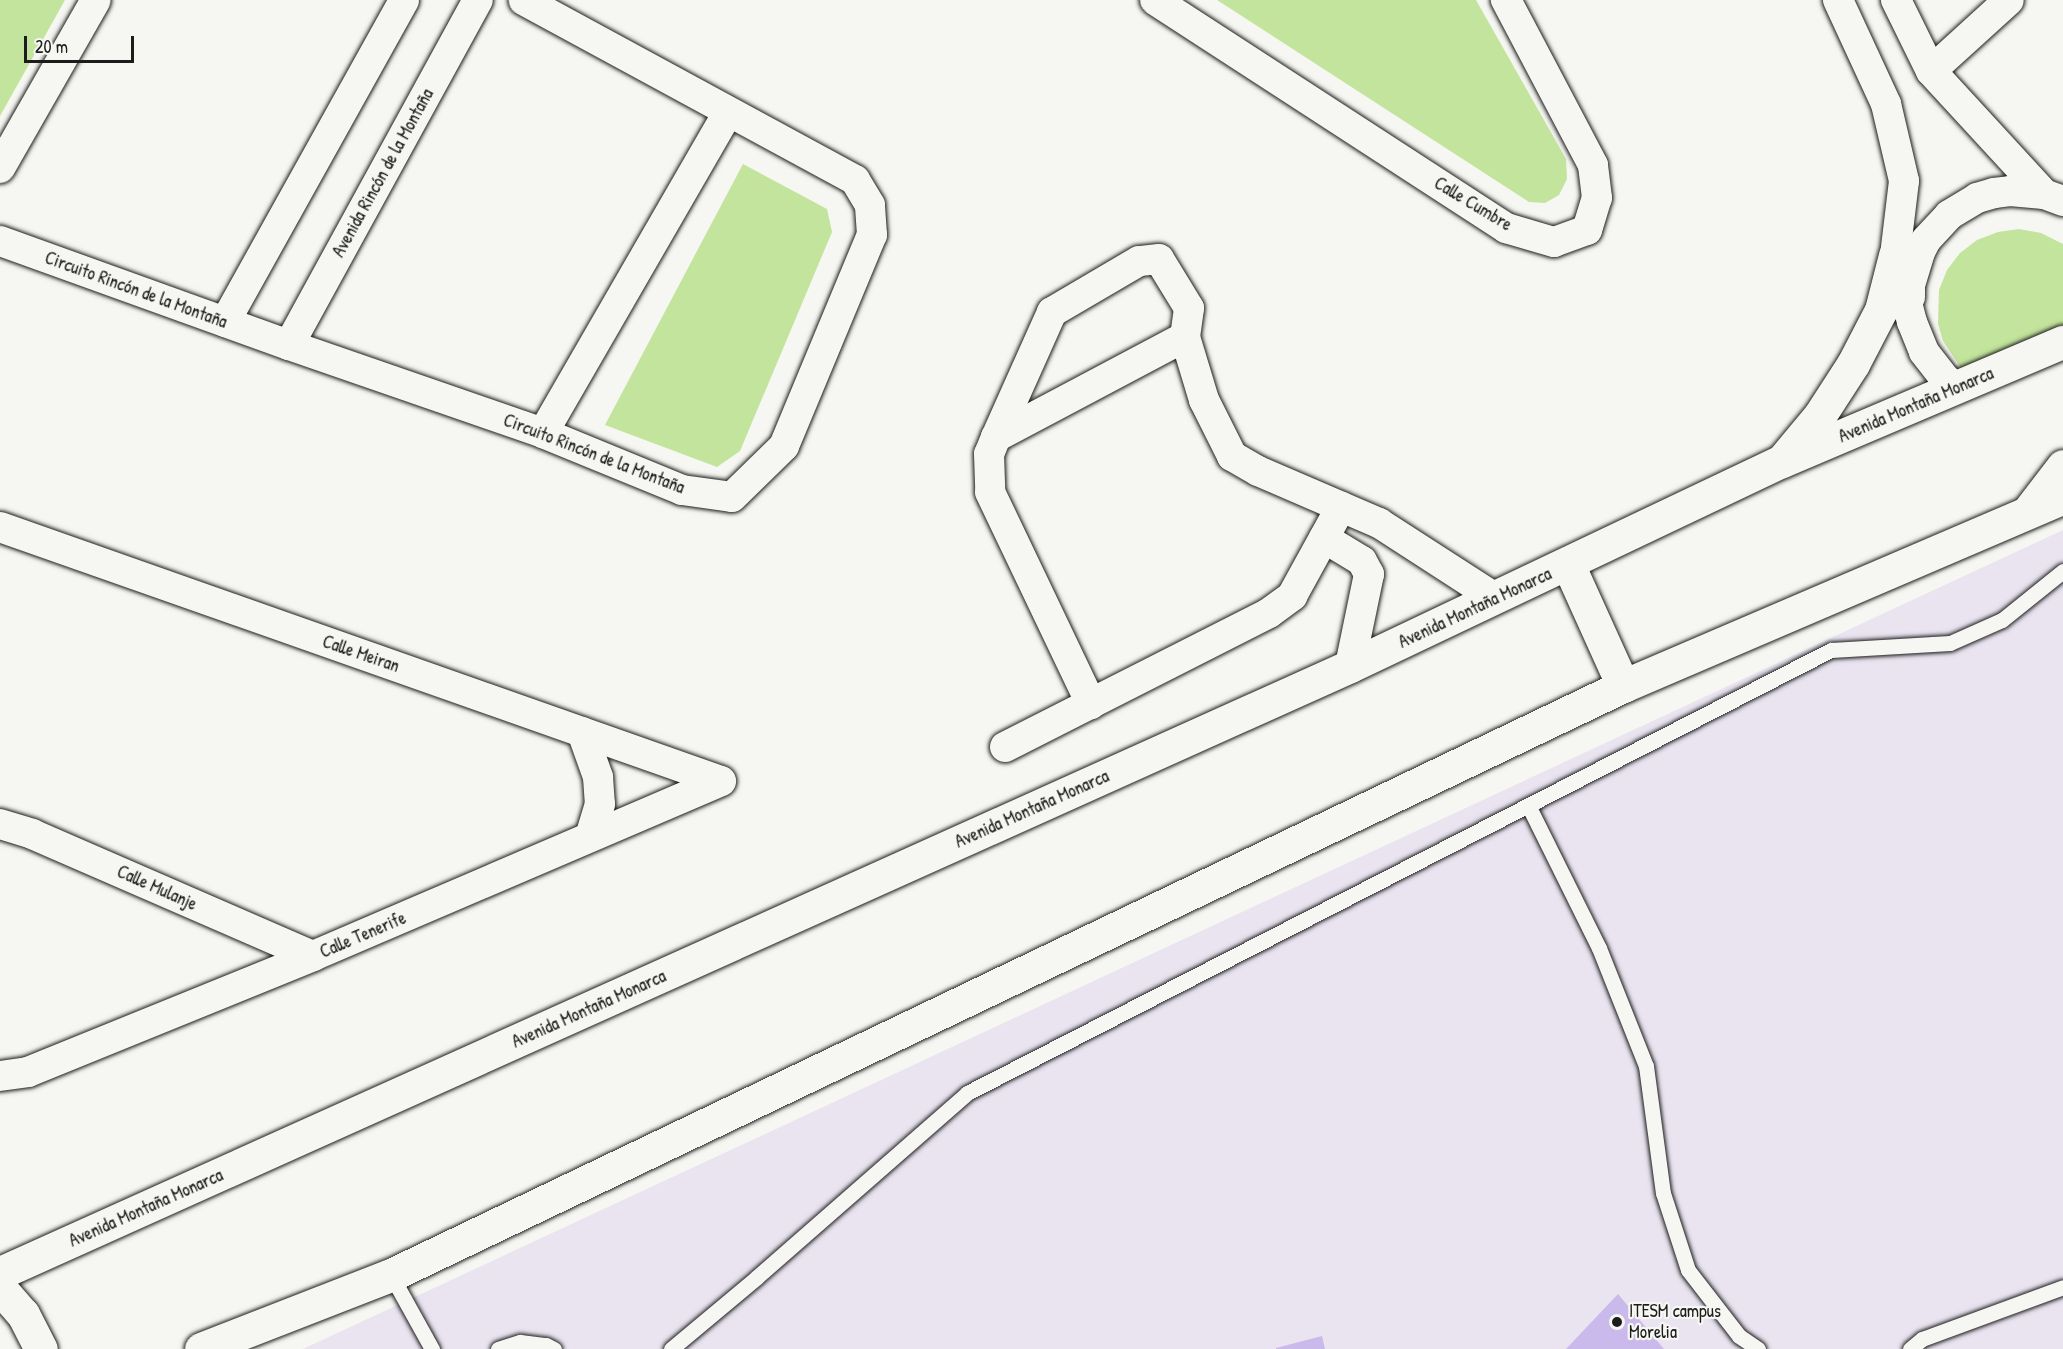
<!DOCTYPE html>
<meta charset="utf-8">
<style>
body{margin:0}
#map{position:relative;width:2063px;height:1349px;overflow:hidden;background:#f6f6f2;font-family:"Patrick Hand",sans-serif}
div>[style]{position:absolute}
.built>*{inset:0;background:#e9e4f0}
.green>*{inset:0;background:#c3e49c}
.building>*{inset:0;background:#cabaeb}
.roads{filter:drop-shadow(0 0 2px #1c1c1c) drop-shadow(0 0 2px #1c1c1c)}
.lane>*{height:15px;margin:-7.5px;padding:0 7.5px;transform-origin:7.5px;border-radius:7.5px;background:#f6f6f2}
.street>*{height:30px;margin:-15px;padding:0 15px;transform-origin:15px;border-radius:15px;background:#f6f6f2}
.secondary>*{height:33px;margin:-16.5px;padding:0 16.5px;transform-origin:16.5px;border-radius:16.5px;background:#f6f6f2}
.dots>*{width:16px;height:16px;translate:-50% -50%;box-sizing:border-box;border:3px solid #f6f6f2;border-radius:50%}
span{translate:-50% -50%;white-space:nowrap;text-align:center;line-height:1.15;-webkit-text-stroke:4.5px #f6f6f2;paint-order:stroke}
.street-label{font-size:18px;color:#1c1c1c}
.poi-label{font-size:18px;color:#1c1c1c}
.left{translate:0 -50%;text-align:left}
.scale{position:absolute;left:24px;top:36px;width:110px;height:27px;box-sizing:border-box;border:3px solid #1c1c1c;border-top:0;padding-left:8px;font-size:18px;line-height:21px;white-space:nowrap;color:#1c1c1c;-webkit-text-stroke:4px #f6f6f2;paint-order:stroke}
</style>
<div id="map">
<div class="built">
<div style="clip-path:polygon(2063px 530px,2063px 1349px,303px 1349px)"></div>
</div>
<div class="green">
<div style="clip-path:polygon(0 0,65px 0,0 116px)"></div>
<div style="clip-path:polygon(1217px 0,1476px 0,1566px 159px,1567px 179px,1559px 195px,1545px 203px,1529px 202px)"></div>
<div style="clip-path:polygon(743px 164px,827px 209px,832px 232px,740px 451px,717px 467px,605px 425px)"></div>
<div style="clip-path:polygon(2019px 229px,2041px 233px,2063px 244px,2063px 327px,1963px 371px,1943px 341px,1938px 324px,1939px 290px,1947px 270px,1960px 253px,1977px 240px,1998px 232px)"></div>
</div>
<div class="building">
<div style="clip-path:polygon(1618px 1294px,1664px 1349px,1566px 1349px)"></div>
<div style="clip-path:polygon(1322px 1336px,1325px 1349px,1276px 1349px,1276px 1348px)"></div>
</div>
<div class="roads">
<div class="lane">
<div style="left:1529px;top:807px;width:157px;rotate:63.6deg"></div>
<div style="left:1599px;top:948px;width:127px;rotate:68.3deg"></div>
<div style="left:1646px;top:1066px;width:128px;rotate:82.4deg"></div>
<div style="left:1663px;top:1193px;width:81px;rotate:72deg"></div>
<div style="left:1688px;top:1270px;width:83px;rotate:52.3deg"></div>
<div style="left:1739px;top:1336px;width:23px;rotate:34deg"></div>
<div style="left:391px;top:1275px;width:85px;rotate:61deg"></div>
<div style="left:498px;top:1349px;width:23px;rotate:-18deg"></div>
<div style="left:520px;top:1342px;width:26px;rotate:7deg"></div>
<div style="left:546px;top:1345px;width:9px;rotate:27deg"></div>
<div style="left:671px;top:1349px;width:112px;rotate:-39.9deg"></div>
<div style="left:757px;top:1277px;width:279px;rotate:-41.2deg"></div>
<div style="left:967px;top:1093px;width:971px;rotate:-27.15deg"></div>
<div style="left:1831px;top:650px;width:119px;rotate:-3.4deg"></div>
<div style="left:1950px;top:643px;width:57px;rotate:-23.9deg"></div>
<div style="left:2002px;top:620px;width:78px;rotate:-38.8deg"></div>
<div style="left:1910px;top:1349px;width:16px;rotate:-40deg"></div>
<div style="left:1922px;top:1339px;width:150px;rotate:-20.2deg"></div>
</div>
<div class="street">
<div style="left:1155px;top:0;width:419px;rotate:33deg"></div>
<div style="left:1506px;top:228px;width:50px;rotate:16.3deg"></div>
<div style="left:1554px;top:242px;width:35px;rotate:-20deg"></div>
<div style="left:1587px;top:230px;width:34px;rotate:-73deg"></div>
<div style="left:1597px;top:198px;width:33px;rotate:-97deg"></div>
<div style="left:1593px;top:165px;width:187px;rotate:-117.8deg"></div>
<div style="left:1838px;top:0;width:115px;rotate:65.2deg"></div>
<div style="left:1886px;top:104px;width:79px;rotate:76.8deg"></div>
<div style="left:1904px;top:181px;width:75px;rotate:96.9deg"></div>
<div style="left:1895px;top:255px;width:69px;rotate:75.8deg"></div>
<div style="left:1912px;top:322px;width:32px;rotate:68deg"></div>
<div style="left:1924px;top:352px;width:33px;rotate:52deg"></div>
<div style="left:1944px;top:378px;width:16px;rotate:38deg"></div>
<div style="left:1896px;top:0;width:79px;rotate:63.8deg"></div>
<div style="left:1931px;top:71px;width:167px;rotate:47.4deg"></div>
<div style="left:2044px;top:194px;width:20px;rotate:20deg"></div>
<div style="left:1931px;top:71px;width:105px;rotate:-42.3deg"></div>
<div style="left:0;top:168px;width:193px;rotate:-60.3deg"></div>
<div style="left:0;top:241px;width:307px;rotate:19.8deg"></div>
<div style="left:289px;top:345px;width:269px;rotate:19.1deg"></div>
<div style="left:543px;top:433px;width:150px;rotate:22.3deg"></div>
<div style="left:682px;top:490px;width:50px;rotate:8deg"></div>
<div style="left:732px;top:497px;width:73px;rotate:-44.4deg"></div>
<div style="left:784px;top:446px;width:229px;rotate:-67.4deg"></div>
<div style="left:872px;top:235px;width:30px;rotate:-94deg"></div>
<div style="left:870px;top:205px;width:29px;rotate:-121deg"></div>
<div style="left:855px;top:180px;width:377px;rotate:-151.5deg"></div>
<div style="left:1910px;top:297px;width:12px;rotate:-90deg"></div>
<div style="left:1910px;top:285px;width:34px;rotate:-73deg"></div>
<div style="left:1920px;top:252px;width:13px;rotate:-63deg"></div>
<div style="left:1926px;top:240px;width:34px;rotate:-47deg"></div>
<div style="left:1949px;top:215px;width:33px;rotate:-31deg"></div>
<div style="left:1977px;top:198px;width:18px;rotate:-16deg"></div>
<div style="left:1994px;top:193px;width:16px;rotate:-7deg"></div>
<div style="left:2010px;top:191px;width:34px;rotate:5deg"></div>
<div style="left:225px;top:322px;width:368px;rotate:-60.9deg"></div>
<div style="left:1185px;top:337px;width:66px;rotate:73.2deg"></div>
<div style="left:1204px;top:400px;width:63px;rotate:63.4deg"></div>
<div style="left:1232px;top:456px;width:30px;rotate:30deg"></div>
<div style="left:1258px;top:471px;width:132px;rotate:23.3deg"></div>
<div style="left:1379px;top:523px;width:138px;rotate:32.9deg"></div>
<div style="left:289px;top:345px;width:393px;rotate:-61.3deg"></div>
<div style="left:543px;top:433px;width:370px;rotate:-60deg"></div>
<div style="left:996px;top:437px;width:214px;rotate:-27.9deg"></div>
<div style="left:1185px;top:337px;width:29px;rotate:-82deg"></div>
<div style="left:1189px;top:308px;width:57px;rotate:-121.5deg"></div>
<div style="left:1159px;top:259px;width:20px;rotate:174deg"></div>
<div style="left:1139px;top:261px;width:101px;rotate:149.6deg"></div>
<div style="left:1052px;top:312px;width:137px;rotate:114.1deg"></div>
<div style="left:996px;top:437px;width:18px;rotate:112deg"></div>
<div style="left:989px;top:454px;width:38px;rotate:88deg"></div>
<div style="left:990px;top:492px;width:235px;rotate:64.5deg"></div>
<div style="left:0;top:527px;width:764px;rotate:19.41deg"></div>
<div style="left:1324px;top:538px;width:44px;rotate:31.2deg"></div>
<div style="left:1362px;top:561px;width:15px;rotate:62deg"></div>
<div style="left:1369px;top:574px;width:94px;rotate:101.7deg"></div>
<div style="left:582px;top:732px;width:48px;rotate:70.4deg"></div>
<div style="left:598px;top:777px;width:27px;rotate:86deg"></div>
<div style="left:600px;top:804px;width:34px;rotate:107deg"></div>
<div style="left:1005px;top:747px;width:296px;rotate:-26.9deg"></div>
<div style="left:1269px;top:613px;width:29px;rotate:-36deg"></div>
<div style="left:1292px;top:596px;width:102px;rotate:-61.2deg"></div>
<div style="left:0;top:824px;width:34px;rotate:17deg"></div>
<div style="left:32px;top:834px;width:306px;rotate:23.5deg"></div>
<div style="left:0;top:1076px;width:28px;rotate:-8deg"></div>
<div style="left:28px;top:1072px;width:308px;rotate:-22.1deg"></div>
<div style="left:313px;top:956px;width:444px;rotate:-23.2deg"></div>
</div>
<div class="secondary">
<div style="left:1785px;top:457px;width:55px;rotate:-50.2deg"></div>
<div style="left:1820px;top:415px;width:61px;rotate:-57.1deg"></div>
<div style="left:1853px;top:364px;width:61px;rotate:-62.6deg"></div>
<div style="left:1881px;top:310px;width:57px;rotate:-75.7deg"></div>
<div style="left:2030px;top:509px;width:54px;rotate:-52.5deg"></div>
<div style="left:1568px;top:564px;width:134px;rotate:65.7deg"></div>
<div style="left:0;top:1273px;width:1480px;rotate:-24.21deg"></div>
<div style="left:1350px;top:666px;width:478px;rotate:-25.4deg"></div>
<div style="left:1782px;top:461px;width:305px;rotate:-23deg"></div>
<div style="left:0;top:1288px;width:35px;rotate:49deg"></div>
<div style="left:23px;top:1314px;width:39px;rotate:63deg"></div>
<div style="left:201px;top:1349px;width:204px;rotate:-21.3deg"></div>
<div style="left:391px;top:1275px;width:1366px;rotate:-25.55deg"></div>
<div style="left:1623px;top:686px;width:479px;rotate:-23.2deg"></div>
</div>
</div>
<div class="dots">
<div style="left:1617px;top:1322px;background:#1c1c1c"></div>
</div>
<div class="street-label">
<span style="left:383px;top:173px;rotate:-61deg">Avenida Rincón de la Montaña</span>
<span style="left:1473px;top:204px;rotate:31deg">Calle Cumbre</span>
<span style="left:136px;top:290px;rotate:20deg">Circuito Rincón de la Montaña</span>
<span style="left:1916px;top:405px;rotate:-23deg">Avenida Montaña Monarca</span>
<span style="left:594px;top:454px;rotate:21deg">Circuito Rincón de la Montaña</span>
<span style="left:1475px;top:608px;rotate:-25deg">Avenida Montaña Monarca</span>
<span style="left:361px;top:654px;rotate:19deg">Calle Meiran</span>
<span style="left:1032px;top:809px;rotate:-24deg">Avenida Montaña Monarca</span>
<span style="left:157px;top:888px;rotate:24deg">Calle Mulanje</span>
<span style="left:363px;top:935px;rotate:-23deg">Calle Tenerife</span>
<span style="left:589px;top:1009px;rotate:-24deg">Avenida Montaña Monarca</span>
<span style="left:146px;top:1208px;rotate:-24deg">Avenida Montaña Monarca</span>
</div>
<div class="poi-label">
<span class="left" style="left:1629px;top:1322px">ITESM campus<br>Morelia</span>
</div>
<div class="scale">20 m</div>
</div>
